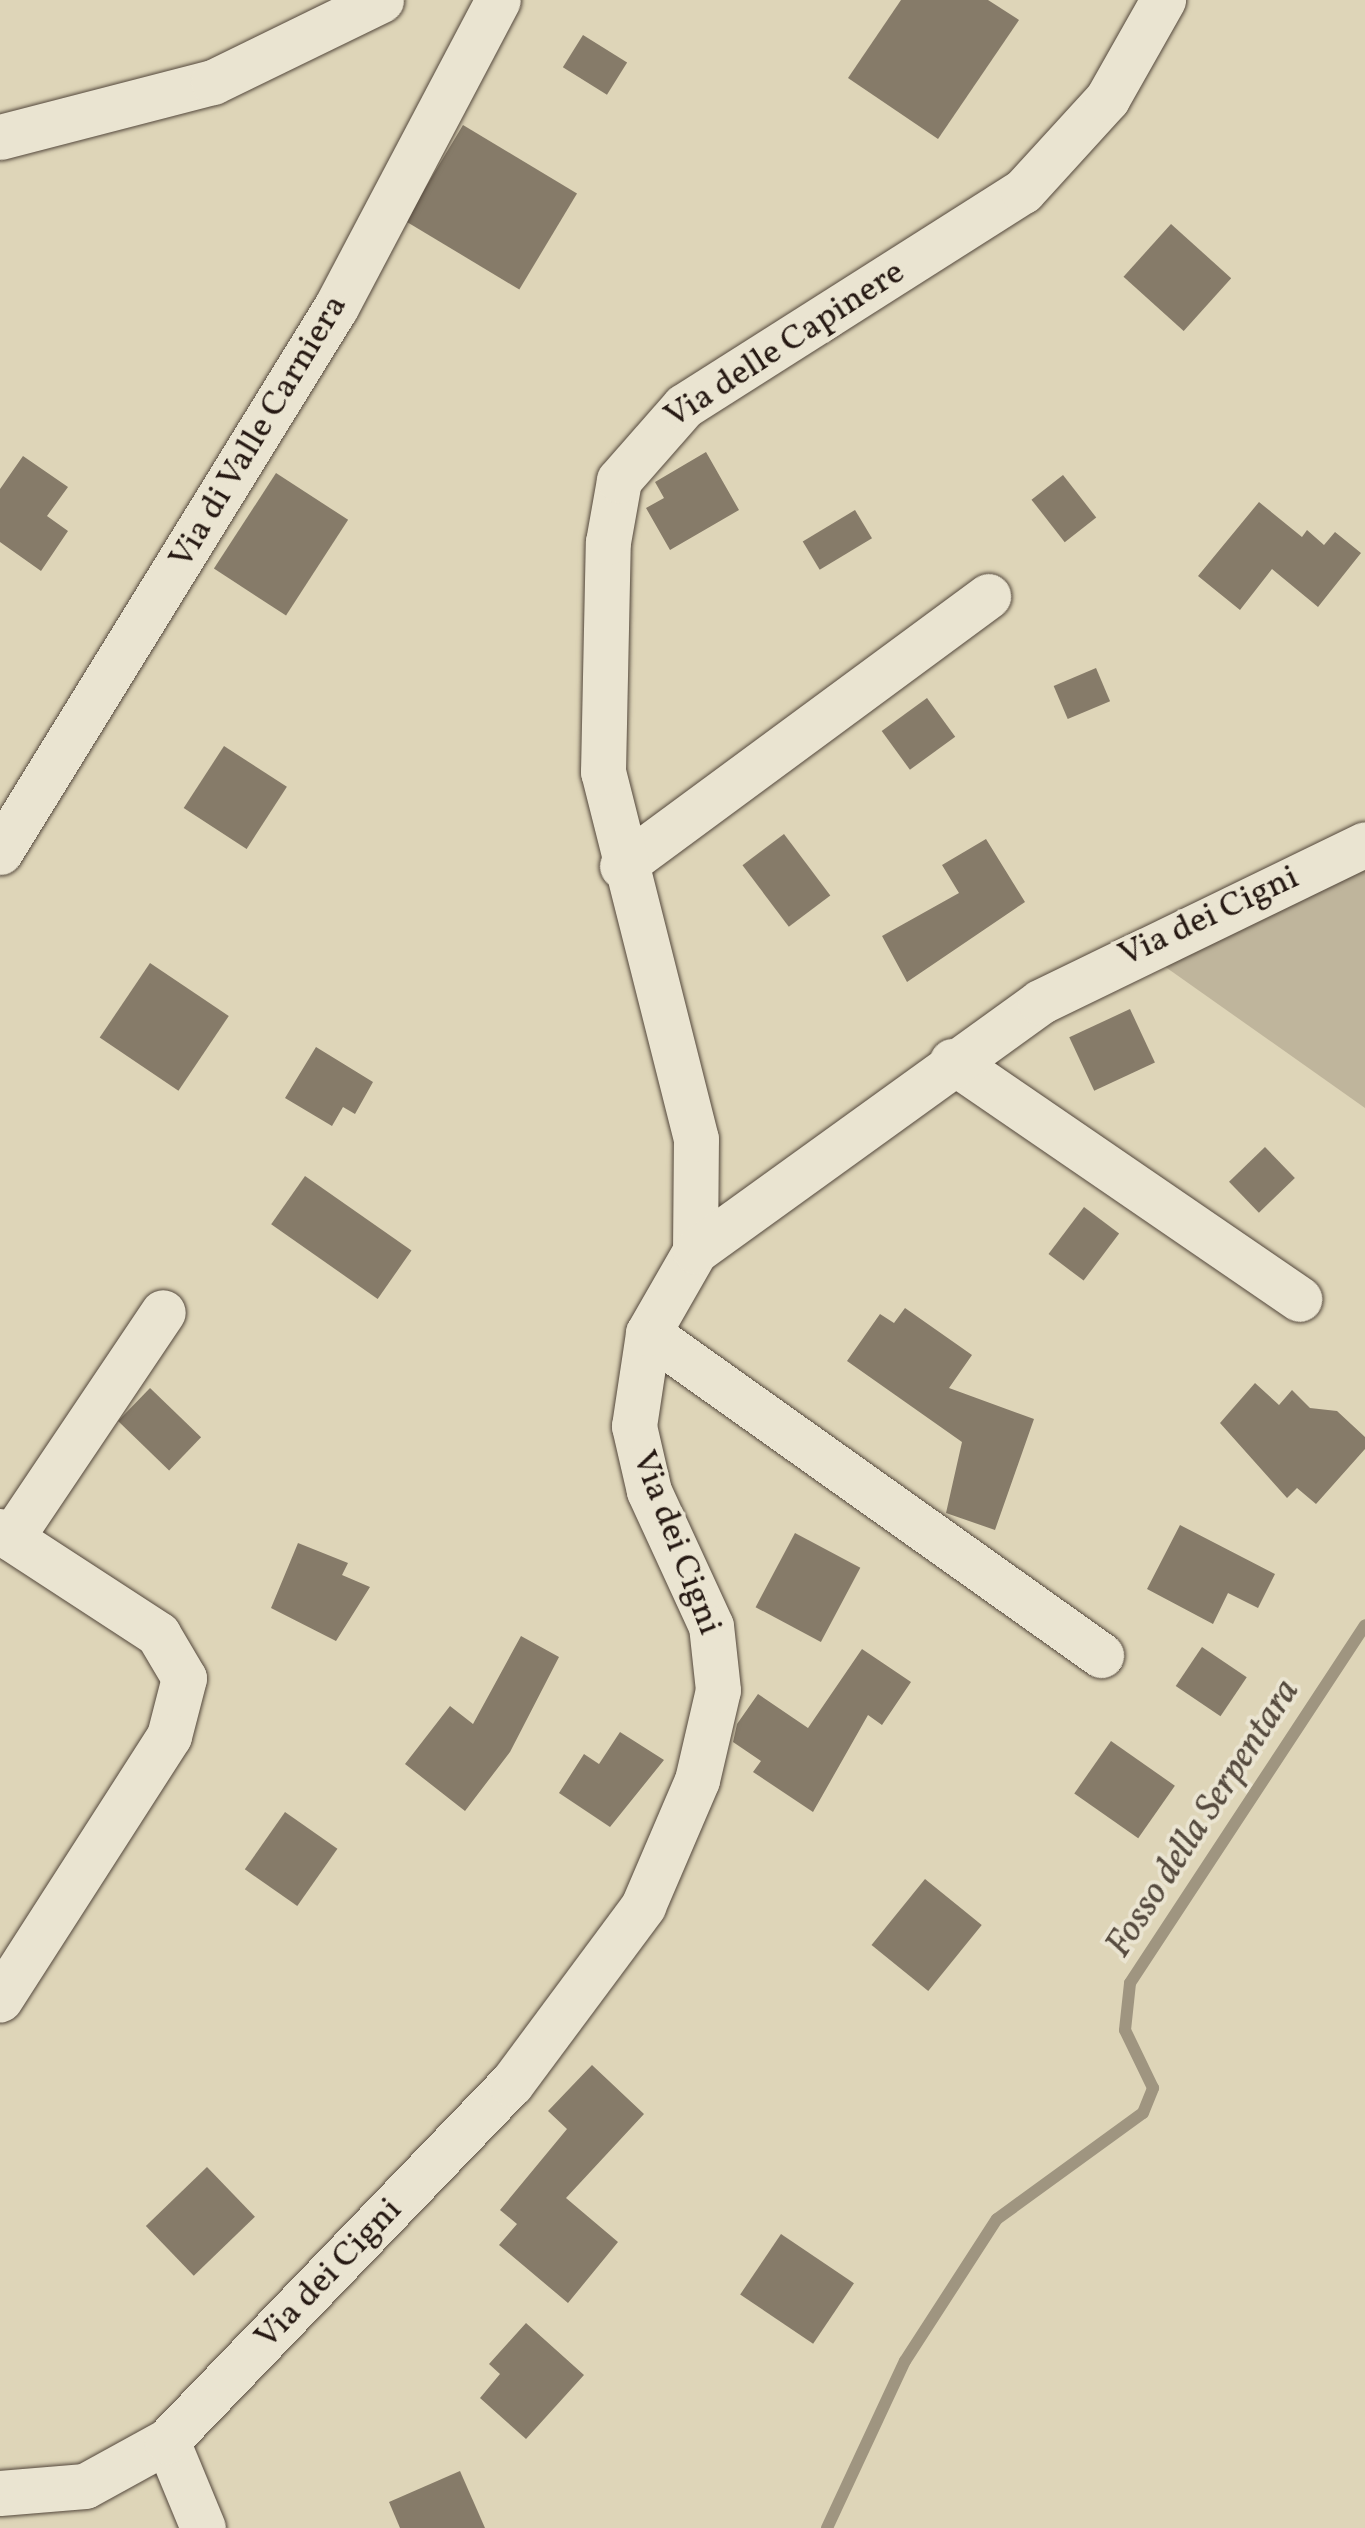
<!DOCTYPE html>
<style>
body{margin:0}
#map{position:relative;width:1365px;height:2528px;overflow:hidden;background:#ded5b8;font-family:Vollkorn,serif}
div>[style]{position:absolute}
.green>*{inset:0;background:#bfb59c}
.stream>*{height:12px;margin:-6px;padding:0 6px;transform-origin:6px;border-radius:6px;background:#9f9580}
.building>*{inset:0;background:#867b69;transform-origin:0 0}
.roads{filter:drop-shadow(0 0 2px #54483c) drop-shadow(0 0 2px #54483c)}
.street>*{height:45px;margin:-22.5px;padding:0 22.5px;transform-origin:22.5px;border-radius:22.5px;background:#eae4d1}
span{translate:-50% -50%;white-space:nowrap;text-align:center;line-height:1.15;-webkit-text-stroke:8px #eae4d1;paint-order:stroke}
.street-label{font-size:35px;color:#261913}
.water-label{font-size:38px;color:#564b3f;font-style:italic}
</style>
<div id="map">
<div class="green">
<div style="clip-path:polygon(1365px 870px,1365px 1108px,1157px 961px)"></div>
</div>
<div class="stream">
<div style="left:827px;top:2528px;width:184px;rotate:-65deg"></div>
<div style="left:905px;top:2361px;width:169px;rotate:-57.1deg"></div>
<div style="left:997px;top:2219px;width:180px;rotate:-36deg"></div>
<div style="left:1143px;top:2113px;width:27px;rotate:-68deg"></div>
<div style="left:1153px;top:2088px;width:64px;rotate:-115.8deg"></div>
<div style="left:1125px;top:2030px;width:47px;rotate:-83.9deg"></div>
<div style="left:1130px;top:1983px;width:428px;rotate:-56.7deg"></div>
</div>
<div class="building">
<div style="clip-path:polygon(901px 0,988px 0,1019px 20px,938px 139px,848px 78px)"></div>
<div style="left:583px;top:35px;width:52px;height:38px;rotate:32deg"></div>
<div style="left:463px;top:125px;width:133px;height:112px;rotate:31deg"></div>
<div style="left:1171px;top:224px;width:81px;height:71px;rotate:42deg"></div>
<div style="clip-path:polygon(706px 452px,739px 510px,670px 550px,646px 508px,664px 498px,655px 482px)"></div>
<div style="clip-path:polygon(23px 456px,68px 487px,47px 516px,68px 531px,41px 571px,0 542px,0 489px)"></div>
<div style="left:276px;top:473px;width:86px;height:114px;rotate:33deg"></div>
<div style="left:1063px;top:475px;width:54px;height:40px;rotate:52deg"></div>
<div style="clip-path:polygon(1259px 502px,1302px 537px,1307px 530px,1324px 545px,1335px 532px,1361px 553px,1318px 607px,1272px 569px,1240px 610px,1198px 576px)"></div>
<div style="left:855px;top:510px;width:33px;height:61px;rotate:59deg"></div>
<div style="left:1096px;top:668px;width:36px;height:46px;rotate:67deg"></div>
<div style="left:927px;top:698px;width:48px;height:56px;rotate:54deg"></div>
<div style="left:224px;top:746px;width:75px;height:74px;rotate:33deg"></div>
<div style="left:784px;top:834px;width:77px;height:52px;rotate:53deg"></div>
<div style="clip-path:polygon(986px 839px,1025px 902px,907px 982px,882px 936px,959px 893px,942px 865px)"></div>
<div style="left:150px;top:963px;width:95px;height:90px;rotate:34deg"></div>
<div style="left:1130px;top:1009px;width:59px;height:67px;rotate:65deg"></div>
<div style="clip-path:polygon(316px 1047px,373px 1082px,355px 1114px,343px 1107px,332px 1126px,285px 1098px)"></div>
<div style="left:1265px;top:1147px;width:43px;height:50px;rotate:46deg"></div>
<div style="left:305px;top:1176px;width:130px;height:59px;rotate:35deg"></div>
<div style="left:1084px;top:1207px;width:44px;height:59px;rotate:37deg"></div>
<div style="clip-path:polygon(905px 1308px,972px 1355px,949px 1388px,1034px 1419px,995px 1530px,946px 1513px,962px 1442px,847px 1361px,880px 1314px,894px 1323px)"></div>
<div style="clip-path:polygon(1255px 1383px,1279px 1405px,1292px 1390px,1310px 1408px,1337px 1411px,1365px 1437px,1365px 1449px,1316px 1504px,1297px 1488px,1287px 1498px,1220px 1423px)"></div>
<div style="left:150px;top:1388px;width:71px;height:46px;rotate:44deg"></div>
<div style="clip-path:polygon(1180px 1525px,1275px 1574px,1258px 1608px,1228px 1593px,1213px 1624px,1147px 1589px)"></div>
<div style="left:795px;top:1533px;width:74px;height:84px;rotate:28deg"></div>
<div style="clip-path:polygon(298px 1543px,348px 1563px,342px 1575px,370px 1587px,336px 1641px,271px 1608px)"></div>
<div style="clip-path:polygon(521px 1636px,559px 1657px,510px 1752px,465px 1811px,405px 1764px,450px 1706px,473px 1724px)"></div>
<div style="left:1202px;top:1647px;width:54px;height:47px;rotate:34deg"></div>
<div style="clip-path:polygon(862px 1649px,911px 1682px,882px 1725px,868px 1715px,813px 1812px,753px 1772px,761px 1761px,733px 1742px,737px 1724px,758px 1694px,808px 1728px)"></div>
<div style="clip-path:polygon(620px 1732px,664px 1760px,610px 1827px,559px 1793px,584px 1754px,599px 1764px)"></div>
<div style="left:1111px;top:1741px;width:78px;height:64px;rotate:35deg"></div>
<div style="left:285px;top:1812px;width:64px;height:70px;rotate:35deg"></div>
<div style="left:925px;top:1879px;width:73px;height:85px;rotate:39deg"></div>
<div style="clip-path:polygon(592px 2065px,644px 2114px,566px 2198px,618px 2242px,568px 2303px,499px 2245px,517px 2224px,500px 2210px,567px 2129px,548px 2111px)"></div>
<div style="left:207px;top:2167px;width:69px;height:85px;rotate:46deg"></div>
<div style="left:781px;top:2234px;width:88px;height:73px;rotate:34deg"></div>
<div style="clip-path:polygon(526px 2323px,584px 2375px,526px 2439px,480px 2398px,500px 2374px,489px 2364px)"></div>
<div style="clip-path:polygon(460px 2471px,485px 2528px,400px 2528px,389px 2502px)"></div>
</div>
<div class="roads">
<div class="street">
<div style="left:0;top:137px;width:220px;rotate:-14.5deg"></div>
<div style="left:213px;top:82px;width:187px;rotate:-26deg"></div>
<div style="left:0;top:852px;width:640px;rotate:-58.35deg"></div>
<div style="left:336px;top:307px;width:347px;rotate:-62.2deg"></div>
<div style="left:622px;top:866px;width:455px;rotate:-36.4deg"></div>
<div style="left:952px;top:1061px;width:421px;rotate:34.4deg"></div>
<div style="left:695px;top:1251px;width:112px;rotate:-89.5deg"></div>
<div style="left:696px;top:1139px;width:379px;rotate:-104.2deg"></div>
<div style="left:603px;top:772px;width:230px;rotate:-88.8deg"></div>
<div style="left:608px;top:542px;width:63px;rotate:-79.9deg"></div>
<div style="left:619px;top:480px;width:98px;rotate:-48.7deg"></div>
<div style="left:684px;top:406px;width:401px;rotate:-32.4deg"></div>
<div style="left:1023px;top:191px;width:125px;rotate:-47.6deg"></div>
<div style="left:1107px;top:99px;width:114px;rotate:-60.5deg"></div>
<div style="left:648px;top:1333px;width:556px;rotate:35.41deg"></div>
<div style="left:0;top:1531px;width:189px;rotate:33.1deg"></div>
<div style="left:158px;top:1634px;width:51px;rotate:59.4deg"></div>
<div style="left:184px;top:1678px;width:60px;rotate:104.5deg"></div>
<div style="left:169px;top:1736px;width:313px;rotate:122.7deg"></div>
<div style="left:11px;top:1538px;width:272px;rotate:-56.1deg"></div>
<div style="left:167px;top:2441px;width:94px;rotate:67.5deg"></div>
<div style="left:0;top:2493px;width:85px;rotate:-4.7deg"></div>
<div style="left:85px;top:2486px;width:94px;rotate:-28.8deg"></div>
<div style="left:167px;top:2441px;width:496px;rotate:-46.1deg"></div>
<div style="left:511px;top:2084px;width:222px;rotate:-53.4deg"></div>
<div style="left:643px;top:1906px;width:137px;rotate:-66.8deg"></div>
<div style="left:697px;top:1780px;width:92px;rotate:-76.9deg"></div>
<div style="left:718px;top:1690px;width:64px;rotate:-96.2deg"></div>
<div style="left:711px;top:1626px;width:149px;rotate:-114.7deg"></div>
<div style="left:649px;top:1491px;width:67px;rotate:-103deg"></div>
<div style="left:634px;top:1426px;width:94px;rotate:-81.4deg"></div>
<div style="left:648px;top:1333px;width:95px;rotate:-60.2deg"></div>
<div style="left:695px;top:1251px;width:425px;rotate:-35.8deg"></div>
<div style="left:1040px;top:1002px;width:361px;rotate:-25.9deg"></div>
</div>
</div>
<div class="street-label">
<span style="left:785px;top:345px;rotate:-33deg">Via delle Capinere</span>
<span style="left:259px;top:432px;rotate:-59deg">Via di Valle Carniera</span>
<span style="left:1209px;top:917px;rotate:-25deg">Via dei Cigni</span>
<span style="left:676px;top:1543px;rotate:69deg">Via dei Cigni</span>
<span style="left:329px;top:2274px;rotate:-46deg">Via dei Cigni</span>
</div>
<div class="water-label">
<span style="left:1204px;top:1819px;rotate:-57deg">Fosso della Serpentara</span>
</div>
</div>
